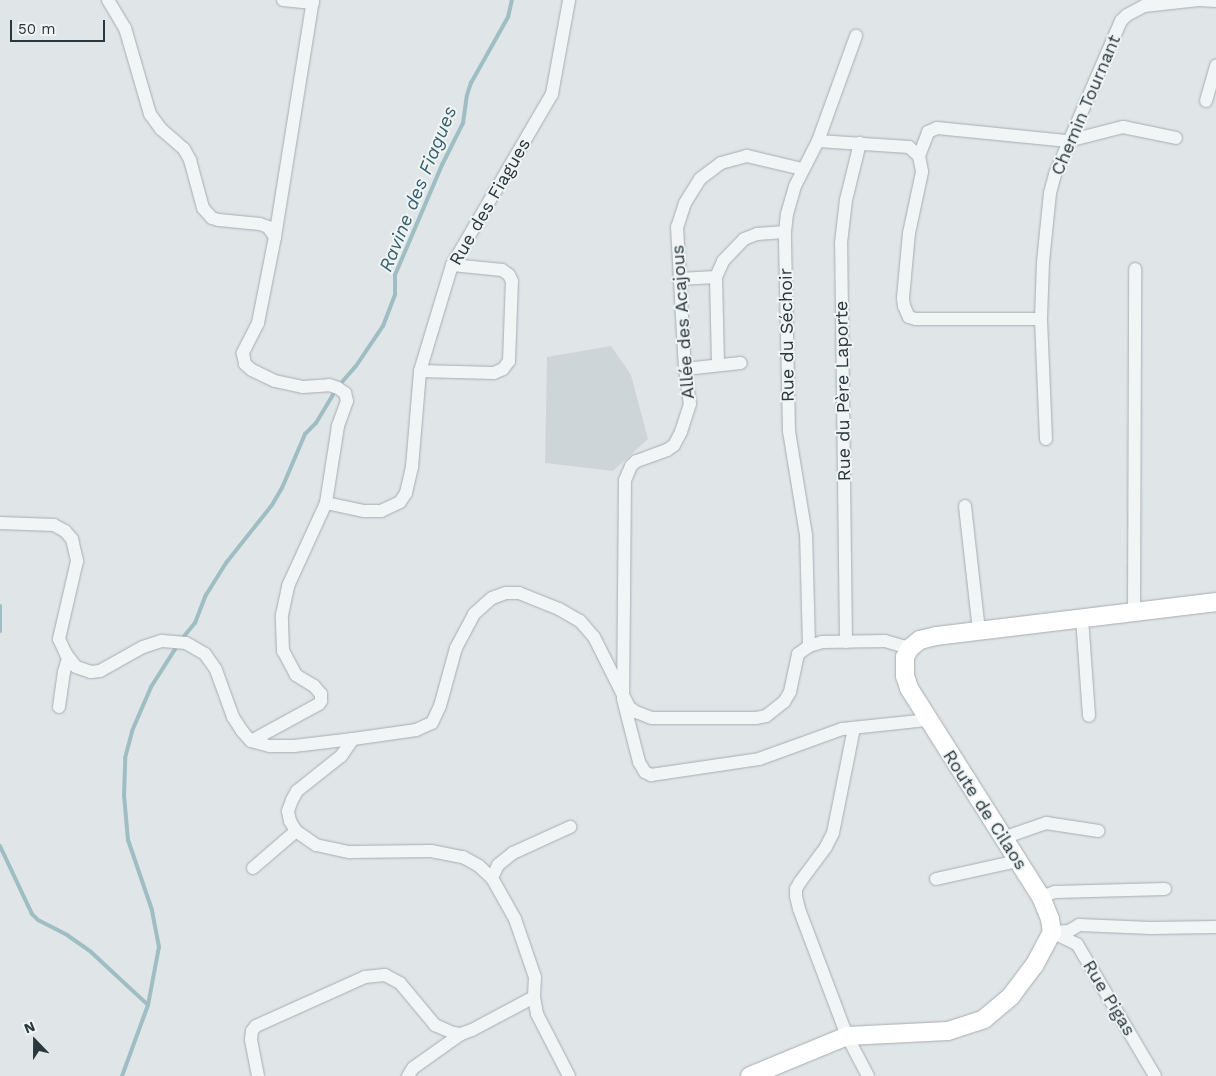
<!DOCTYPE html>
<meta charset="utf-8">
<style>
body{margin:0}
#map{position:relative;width:1216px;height:1076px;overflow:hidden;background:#e0e5e7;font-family:"Work Sans",sans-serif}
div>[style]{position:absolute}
.built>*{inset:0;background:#ced5d9}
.stream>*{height:4px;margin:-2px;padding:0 2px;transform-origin:2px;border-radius:2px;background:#9ebec4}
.roads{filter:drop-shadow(0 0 1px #a6adb1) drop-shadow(0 0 1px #a6adb1)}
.minor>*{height:12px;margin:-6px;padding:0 6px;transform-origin:6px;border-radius:6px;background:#f2f5f6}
.secondary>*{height:18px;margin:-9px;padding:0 9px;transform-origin:9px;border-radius:9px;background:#fff}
span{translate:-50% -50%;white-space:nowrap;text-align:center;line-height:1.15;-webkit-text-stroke:4px #eff4f5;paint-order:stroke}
.street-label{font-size:18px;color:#2a373d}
.water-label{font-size:19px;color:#38626d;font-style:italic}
.north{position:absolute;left:10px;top:1016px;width:50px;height:50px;-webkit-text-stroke:4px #eff4f5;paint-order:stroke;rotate:338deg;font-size:14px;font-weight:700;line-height:20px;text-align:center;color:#2a373d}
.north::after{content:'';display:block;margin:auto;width:18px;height:22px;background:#2a373d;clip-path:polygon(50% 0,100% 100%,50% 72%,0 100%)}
.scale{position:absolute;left:10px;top:20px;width:95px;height:22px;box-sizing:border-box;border:2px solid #2a373d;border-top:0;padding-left:6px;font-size:15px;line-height:18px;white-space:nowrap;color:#2a373d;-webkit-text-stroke:4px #eff4f5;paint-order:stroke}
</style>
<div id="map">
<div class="built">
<div style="clip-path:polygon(611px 346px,631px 375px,648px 439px,613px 471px,545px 463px,547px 357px)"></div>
</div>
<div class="stream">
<div style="left:342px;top:382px;width:21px;rotate:-49deg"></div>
<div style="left:356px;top:366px;width:48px;rotate:-56deg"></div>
<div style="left:383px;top:326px;width:34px;rotate:-69deg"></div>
<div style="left:395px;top:294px;width:19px;rotate:-90deg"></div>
<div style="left:395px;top:275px;width:120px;rotate:-66.9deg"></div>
<div style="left:442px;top:165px;width:47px;rotate:-63.4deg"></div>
<div style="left:463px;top:123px;width:28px;rotate:-82deg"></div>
<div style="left:467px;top:95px;width:13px;rotate:-72deg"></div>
<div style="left:471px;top:83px;width:76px;rotate:-60.7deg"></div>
<div style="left:508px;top:17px;width:17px;rotate:-77deg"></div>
<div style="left:0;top:606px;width:25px;rotate:90deg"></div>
<div style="left:181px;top:640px;width:22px;rotate:-51deg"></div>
<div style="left:195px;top:623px;width:30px;rotate:-69deg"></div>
<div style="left:206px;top:595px;width:38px;rotate:-58deg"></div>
<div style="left:226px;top:563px;width:74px;rotate:-51.6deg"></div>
<div style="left:272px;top:505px;width:20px;rotate:-60deg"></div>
<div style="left:282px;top:488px;width:59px;rotate:-66.9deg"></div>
<div style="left:305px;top:434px;width:16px;rotate:-45deg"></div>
<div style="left:316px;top:423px;width:33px;rotate:-59deg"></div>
<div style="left:0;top:846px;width:75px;rotate:64.8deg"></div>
<div style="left:32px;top:914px;width:8px;rotate:45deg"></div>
<div style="left:38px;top:920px;width:33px;rotate:27deg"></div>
<div style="left:67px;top:935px;width:29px;rotate:35deg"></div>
<div style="left:91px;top:952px;width:78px;rotate:42.9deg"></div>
<div style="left:148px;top:1005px;width:76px;rotate:110.1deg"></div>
<div style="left:148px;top:1005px;width:59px;rotate:-79.3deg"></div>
<div style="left:159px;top:947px;width:38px;rotate:-101deg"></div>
<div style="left:152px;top:910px;width:74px;rotate:-108.9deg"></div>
<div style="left:128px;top:840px;width:45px;rotate:-95.1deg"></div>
<div style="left:124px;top:795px;width:37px;rotate:-88deg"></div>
<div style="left:125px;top:758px;width:28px;rotate:-75deg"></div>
<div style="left:132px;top:731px;width:48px;rotate:-66.6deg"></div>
<div style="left:151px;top:687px;width:49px;rotate:-57.6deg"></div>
</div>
<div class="roads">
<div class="minor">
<div style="left:108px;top:0;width:33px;rotate:59deg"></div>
<div style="left:125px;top:28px;width:90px;rotate:73.8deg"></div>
<div style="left:150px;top:114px;width:19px;rotate:54deg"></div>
<div style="left:161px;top:129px;width:30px;rotate:41deg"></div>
<div style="left:184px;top:149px;width:13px;rotate:61deg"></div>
<div style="left:190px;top:160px;width:50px;rotate:74.8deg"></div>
<div style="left:203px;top:208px;width:13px;rotate:48deg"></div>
<div style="left:212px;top:218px;width:7px;rotate:16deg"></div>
<div style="left:219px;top:220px;width:41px;rotate:5.6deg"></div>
<div style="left:260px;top:224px;width:9px;rotate:21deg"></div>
<div style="left:268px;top:227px;width:12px;rotate:55deg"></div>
<div style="left:275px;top:237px;width:88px;rotate:101.2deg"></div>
<div style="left:258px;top:323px;width:34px;rotate:117deg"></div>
<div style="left:243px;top:353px;width:11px;rotate:80deg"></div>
<div style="left:245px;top:364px;width:9px;rotate:41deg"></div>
<div style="left:252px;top:370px;width:25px;rotate:26deg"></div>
<div style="left:275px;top:381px;width:29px;rotate:12deg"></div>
<div style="left:303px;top:387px;width:26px;rotate:-4deg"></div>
<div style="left:329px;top:385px;width:9px;rotate:18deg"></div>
<div style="left:338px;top:388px;width:9px;rotate:36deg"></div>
<div style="left:345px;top:393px;width:8px;rotate:76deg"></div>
<div style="left:347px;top:401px;width:27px;rotate:110deg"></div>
<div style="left:338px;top:426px;width:78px;rotate:98.9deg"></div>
<div style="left:283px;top:0;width:30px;rotate:6deg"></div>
<div style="left:1206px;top:101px;width:37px;rotate:-74deg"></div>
<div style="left:818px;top:141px;width:91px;rotate:3.8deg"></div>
<div style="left:909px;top:147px;width:13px;rotate:42deg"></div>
<div style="left:919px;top:156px;width:16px;rotate:79deg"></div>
<div style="left:922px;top:172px;width:62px;rotate:102deg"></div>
<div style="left:909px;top:233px;width:65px;rotate:95.3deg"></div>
<div style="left:903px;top:298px;width:8px;rotate:83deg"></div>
<div style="left:904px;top:306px;width:12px;rotate:66deg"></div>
<div style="left:909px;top:317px;width:7px;rotate:16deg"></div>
<div style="left:916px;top:319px;width:125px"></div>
<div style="left:919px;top:156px;width:26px;rotate:-69deg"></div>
<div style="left:928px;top:132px;width:10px;rotate:-24deg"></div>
<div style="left:937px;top:128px;width:132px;rotate:5.7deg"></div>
<div style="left:1068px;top:141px;width:57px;rotate:-14.3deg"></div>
<div style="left:1123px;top:127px;width:54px;rotate:11.7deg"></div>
<div style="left:802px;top:169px;width:57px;rotate:-166.7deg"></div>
<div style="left:747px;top:156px;width:27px;rotate:165deg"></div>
<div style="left:721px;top:163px;width:26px;rotate:143deg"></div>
<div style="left:700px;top:179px;width:28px;rotate:122deg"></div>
<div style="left:685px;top:203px;width:25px;rotate:108deg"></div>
<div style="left:677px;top:227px;width:142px;rotate:86.8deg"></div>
<div style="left:685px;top:369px;width:35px;rotate:82deg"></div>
<div style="left:690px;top:404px;width:29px;rotate:108deg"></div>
<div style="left:681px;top:432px;width:15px;rotate:118deg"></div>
<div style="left:674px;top:445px;width:9px;rotate:144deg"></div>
<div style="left:667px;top:450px;width:33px;rotate:160deg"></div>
<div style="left:636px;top:461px;width:7px;rotate:135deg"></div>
<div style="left:631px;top:466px;width:15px;rotate:113deg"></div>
<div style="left:625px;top:480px;width:219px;rotate:90.5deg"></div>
<div style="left:623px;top:699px;width:65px;rotate:75.7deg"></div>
<div style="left:639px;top:762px;width:12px;rotate:59deg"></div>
<div style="left:645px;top:772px;width:7px;rotate:27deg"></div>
<div style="left:651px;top:775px;width:109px;rotate:-8.4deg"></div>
<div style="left:759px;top:759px;width:88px;rotate:-19.9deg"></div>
<div style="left:842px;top:729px;width:85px;rotate:-6deg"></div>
<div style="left:275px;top:237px;width:240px;rotate:-80.9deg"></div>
<div style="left:679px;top:279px;width:37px;rotate:-3deg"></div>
<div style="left:718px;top:365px;width:88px;rotate:-91.3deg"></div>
<div style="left:716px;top:277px;width:17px;rotate:-66deg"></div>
<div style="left:723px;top:261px;width:30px;rotate:-46deg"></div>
<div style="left:744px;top:239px;width:14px;rotate:-21deg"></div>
<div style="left:757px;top:234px;width:28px;rotate:-4deg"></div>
<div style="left:685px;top:369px;width:56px;rotate:-6.1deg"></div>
<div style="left:420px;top:371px;width:74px;rotate:1.5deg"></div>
<div style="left:494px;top:373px;width:10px;rotate:-24deg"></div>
<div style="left:503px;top:369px;width:10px;rotate:-53deg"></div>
<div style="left:509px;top:361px;width:80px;rotate:-87.9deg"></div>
<div style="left:512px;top:281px;width:7px;rotate:-117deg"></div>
<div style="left:509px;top:275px;width:9px;rotate:-144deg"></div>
<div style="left:502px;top:270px;width:50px;rotate:-174.3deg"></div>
<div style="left:1046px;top:439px;width:120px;rotate:-92.4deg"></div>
<div style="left:1041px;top:319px;width:57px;rotate:-88deg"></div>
<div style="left:1043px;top:262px;width:69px;rotate:-84.2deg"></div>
<div style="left:1050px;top:193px;width:20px;rotate:-75deg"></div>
<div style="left:1055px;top:174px;width:167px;rotate:-66.7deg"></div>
<div style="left:1121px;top:21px;width:8px;rotate:-45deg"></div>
<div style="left:1127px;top:15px;width:19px;rotate:-28deg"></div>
<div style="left:1144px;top:6px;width:55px;rotate:-6.2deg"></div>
<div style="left:1199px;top:0;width:17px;rotate:3deg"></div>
<div style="left:965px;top:506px;width:126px;rotate:83.6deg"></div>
<div style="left:0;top:523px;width:54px;rotate:2.1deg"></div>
<div style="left:54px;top:525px;width:13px;rotate:29deg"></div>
<div style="left:65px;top:531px;width:11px;rotate:49deg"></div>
<div style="left:72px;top:539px;width:23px;rotate:77deg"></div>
<div style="left:77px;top:561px;width:80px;rotate:103deg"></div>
<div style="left:59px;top:639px;width:17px;rotate:65deg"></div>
<div style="left:66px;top:654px;width:16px;rotate:52deg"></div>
<div style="left:76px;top:667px;width:16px;rotate:18deg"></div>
<div style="left:91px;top:672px;width:9px;rotate:-6deg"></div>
<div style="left:100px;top:671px;width:49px;rotate:-29.2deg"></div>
<div style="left:143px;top:647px;width:20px;rotate:-18deg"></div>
<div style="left:162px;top:641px;width:24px;rotate:5deg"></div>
<div style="left:186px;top:643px;width:22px;rotate:30deg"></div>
<div style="left:205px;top:654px;width:19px;rotate:55deg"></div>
<div style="left:216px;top:670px;width:50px;rotate:70.1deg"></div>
<div style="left:233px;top:717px;width:17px;rotate:57deg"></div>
<div style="left:242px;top:731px;width:13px;rotate:48deg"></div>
<div style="left:251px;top:741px;width:20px;rotate:15deg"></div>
<div style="left:270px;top:746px;width:24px"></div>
<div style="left:294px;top:746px;width:59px;rotate:-6.8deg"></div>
<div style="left:353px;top:739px;width:64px;rotate:-8.1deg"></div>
<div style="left:416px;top:730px;width:17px;rotate:-24deg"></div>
<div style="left:432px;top:723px;width:19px;rotate:-65deg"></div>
<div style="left:440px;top:706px;width:60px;rotate:-74.6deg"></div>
<div style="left:456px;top:648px;width:38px;rotate:-62deg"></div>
<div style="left:474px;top:614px;width:24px;rotate:-42deg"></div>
<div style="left:492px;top:598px;width:15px;rotate:-20deg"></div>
<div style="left:506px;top:593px;width:13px"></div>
<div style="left:519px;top:593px;width:43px;rotate:21.8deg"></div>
<div style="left:559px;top:609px;width:24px;rotate:30deg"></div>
<div style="left:580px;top:621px;width:21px;rotate:49deg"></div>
<div style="left:594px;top:637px;width:78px;rotate:63.4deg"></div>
<div style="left:629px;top:707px;width:9px;rotate:36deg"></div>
<div style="left:636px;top:712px;width:17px;rotate:21deg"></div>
<div style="left:652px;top:718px;width:104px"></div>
<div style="left:756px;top:718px;width:10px;rotate:-11deg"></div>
<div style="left:766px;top:716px;width:23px;rotate:-38deg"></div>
<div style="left:784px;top:702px;width:12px;rotate:-59deg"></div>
<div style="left:790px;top:692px;width:39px;rotate:-78deg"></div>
<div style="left:798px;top:654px;width:14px;rotate:-36deg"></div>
<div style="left:809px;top:646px;width:14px;rotate:-17deg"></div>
<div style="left:822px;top:642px;width:63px;rotate:-0.9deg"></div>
<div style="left:885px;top:641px;width:26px;rotate:16deg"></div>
<div style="left:1134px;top:612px;width:343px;rotate:-89.8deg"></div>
<div style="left:1082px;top:618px;width:98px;rotate:85.9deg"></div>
<div style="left:846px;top:642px;width:399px;rotate:-90.7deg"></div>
<div style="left:841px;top:243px;width:43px;rotate:-83.4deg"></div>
<div style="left:846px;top:200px;width:59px;rotate:-76.2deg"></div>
<div style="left:809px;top:646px;width:111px;rotate:-91.5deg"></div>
<div style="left:806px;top:535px;width:105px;rotate:-99.3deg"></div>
<div style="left:789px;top:431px;width:199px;rotate:-91.2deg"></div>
<div style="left:785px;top:232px;width:18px;rotate:-84deg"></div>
<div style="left:787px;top:214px;width:29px;rotate:-74deg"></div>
<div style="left:795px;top:186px;width:51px;rotate:-62.9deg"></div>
<div style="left:818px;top:141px;width:112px;rotate:-70.1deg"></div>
<div style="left:59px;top:707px;width:35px;rotate:-82deg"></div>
<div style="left:64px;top:672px;width:15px;rotate:-74deg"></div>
<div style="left:854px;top:728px;width:107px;rotate:101.3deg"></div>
<div style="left:833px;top:833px;width:16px;rotate:117deg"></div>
<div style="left:826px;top:847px;width:44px;rotate:126.6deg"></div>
<div style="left:800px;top:882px;width:8px;rotate:120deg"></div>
<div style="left:796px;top:889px;width:7px;rotate:90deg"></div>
<div style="left:796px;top:896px;width:13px;rotate:77deg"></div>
<div style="left:799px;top:909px;width:136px;rotate:69.3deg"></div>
<div style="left:847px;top:1036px;width:45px;rotate:62.3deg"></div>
<div style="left:353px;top:739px;width:21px;rotate:125deg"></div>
<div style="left:341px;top:756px;width:56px;rotate:141.5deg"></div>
<div style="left:297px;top:791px;width:10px;rotate:119deg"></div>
<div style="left:292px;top:800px;width:12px;rotate:110deg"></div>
<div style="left:288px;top:811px;width:10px;rotate:79deg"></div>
<div style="left:290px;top:821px;width:12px;rotate:59deg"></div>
<div style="left:296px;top:831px;width:24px;rotate:35deg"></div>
<div style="left:316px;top:845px;width:35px;rotate:12deg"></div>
<div style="left:350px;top:852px;width:81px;rotate:-0.7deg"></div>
<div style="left:431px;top:851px;width:33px;rotate:11deg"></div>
<div style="left:463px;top:857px;width:18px;rotate:29deg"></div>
<div style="left:479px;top:866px;width:18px;rotate:43deg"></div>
<div style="left:492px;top:878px;width:47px;rotate:60.7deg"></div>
<div style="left:515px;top:919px;width:61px;rotate:71deg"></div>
<div style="left:535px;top:977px;width:20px;rotate:93deg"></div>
<div style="left:534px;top:997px;width:17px;rotate:80deg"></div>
<div style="left:537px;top:1014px;width:70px;rotate:62.7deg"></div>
<div style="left:251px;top:741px;width:77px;rotate:-28.6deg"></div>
<div style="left:319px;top:704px;width:4px;rotate:-56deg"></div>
<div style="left:321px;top:701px;width:7px;rotate:-90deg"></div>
<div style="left:321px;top:694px;width:11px;rotate:-131deg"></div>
<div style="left:314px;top:686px;width:21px;rotate:-149deg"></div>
<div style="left:296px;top:675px;width:27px;rotate:-118deg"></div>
<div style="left:283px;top:651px;width:36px;rotate:-92deg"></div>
<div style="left:282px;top:615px;width:30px;rotate:-78deg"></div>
<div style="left:288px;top:586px;width:91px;rotate:-65.4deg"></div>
<div style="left:326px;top:503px;width:39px;rotate:12deg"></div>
<div style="left:364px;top:511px;width:17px"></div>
<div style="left:381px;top:511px;width:21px;rotate:-25deg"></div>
<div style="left:400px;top:502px;width:11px;rotate:-56deg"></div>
<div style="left:406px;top:493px;width:27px;rotate:-77deg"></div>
<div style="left:412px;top:467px;width:96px;rotate:-85.2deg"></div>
<div style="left:420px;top:371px;width:111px;rotate:-73.2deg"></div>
<div style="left:452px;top:265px;width:198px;rotate:-59.7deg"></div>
<div style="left:552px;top:94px;width:96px;rotate:-79.7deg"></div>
<div style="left:1003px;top:838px;width:46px;rotate:-19.2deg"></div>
<div style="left:1046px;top:823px;width:53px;rotate:8.7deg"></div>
<div style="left:253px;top:868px;width:57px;rotate:-40.7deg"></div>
<div style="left:492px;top:878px;width:14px;rotate:-65deg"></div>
<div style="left:498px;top:865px;width:19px;rotate:-39deg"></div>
<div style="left:513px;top:853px;width:63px;rotate:-24.5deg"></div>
<div style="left:936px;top:879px;width:84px;rotate:-12.4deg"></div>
<div style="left:1041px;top:897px;width:15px;rotate:-20deg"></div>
<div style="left:1055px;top:892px;width:110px;rotate:-1.6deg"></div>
<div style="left:1052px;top:932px;width:28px;rotate:26deg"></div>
<div style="left:1077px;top:944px;width:153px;rotate:59.4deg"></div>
<div style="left:1052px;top:932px;width:17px;rotate:-3deg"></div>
<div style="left:1069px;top:931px;width:12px;rotate:-31deg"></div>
<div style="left:1079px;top:925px;width:72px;rotate:2.4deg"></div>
<div style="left:1151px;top:928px;width:65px;rotate:-0.9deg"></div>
<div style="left:258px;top:1076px;width:37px;rotate:-101deg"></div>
<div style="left:251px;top:1040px;width:9px;rotate:-84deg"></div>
<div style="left:252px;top:1031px;width:6px;rotate:-51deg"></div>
<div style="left:256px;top:1026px;width:120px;rotate:-24.2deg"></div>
<div style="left:365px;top:977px;width:20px;rotate:-6deg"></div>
<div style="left:385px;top:975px;width:17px;rotate:28deg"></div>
<div style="left:400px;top:983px;width:55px;rotate:50.2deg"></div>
<div style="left:435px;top:1025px;width:20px;rotate:24deg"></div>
<div style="left:453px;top:1033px;width:8px;rotate:7deg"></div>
<div style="left:461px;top:1034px;width:12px;rotate:-20deg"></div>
<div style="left:472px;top:1030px;width:70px;rotate:-28deg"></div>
<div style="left:408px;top:1076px;width:9px;rotate:-58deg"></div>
<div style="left:413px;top:1068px;width:59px;rotate:-35.3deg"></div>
</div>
<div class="secondary">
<div style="left:750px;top:1076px;width:105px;rotate:-22.4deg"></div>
<div style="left:847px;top:1036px;width:101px;rotate:-2.8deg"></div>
<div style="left:948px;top:1031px;width:38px;rotate:-18deg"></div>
<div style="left:984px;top:1019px;width:35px;rotate:-40deg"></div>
<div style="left:1011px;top:996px;width:38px;rotate:-53deg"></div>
<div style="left:1034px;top:966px;width:38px;rotate:-62deg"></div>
<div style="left:1052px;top:932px;width:13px;rotate:-99deg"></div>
<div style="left:1050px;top:919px;width:24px;rotate:-112deg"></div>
<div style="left:1041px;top:897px;width:247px;rotate:-122.3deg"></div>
<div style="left:909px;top:688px;width:13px;rotate:-108deg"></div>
<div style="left:905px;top:676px;width:19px;rotate:-90deg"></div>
<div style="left:905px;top:657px;width:10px;rotate:-61deg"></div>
<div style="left:910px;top:648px;width:13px;rotate:-39deg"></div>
<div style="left:920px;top:640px;width:16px;rotate:-14deg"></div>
<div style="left:936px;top:636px;width:282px;rotate:-6.9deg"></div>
</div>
</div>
<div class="street-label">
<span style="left:1086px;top:105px;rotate:-67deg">Chemin Tournant</span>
<span style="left:490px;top:202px;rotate:-60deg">Rue des Fiagues</span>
<span style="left:683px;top:322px;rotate:-94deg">Allée des Acajous</span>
<span style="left:787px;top:335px;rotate:-91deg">Rue du Séchoir</span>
<span style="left:843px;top:391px;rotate:-91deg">Rue du Père Laporte</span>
<span style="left:985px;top:810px;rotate:57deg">Route de Cilaos</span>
<span style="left:1109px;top:998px;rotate:59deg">Rue Pigas</span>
</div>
<div class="water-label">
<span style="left:418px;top:189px;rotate:-68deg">Ravine des Fiagues</span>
</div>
<div class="north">N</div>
<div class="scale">50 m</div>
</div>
